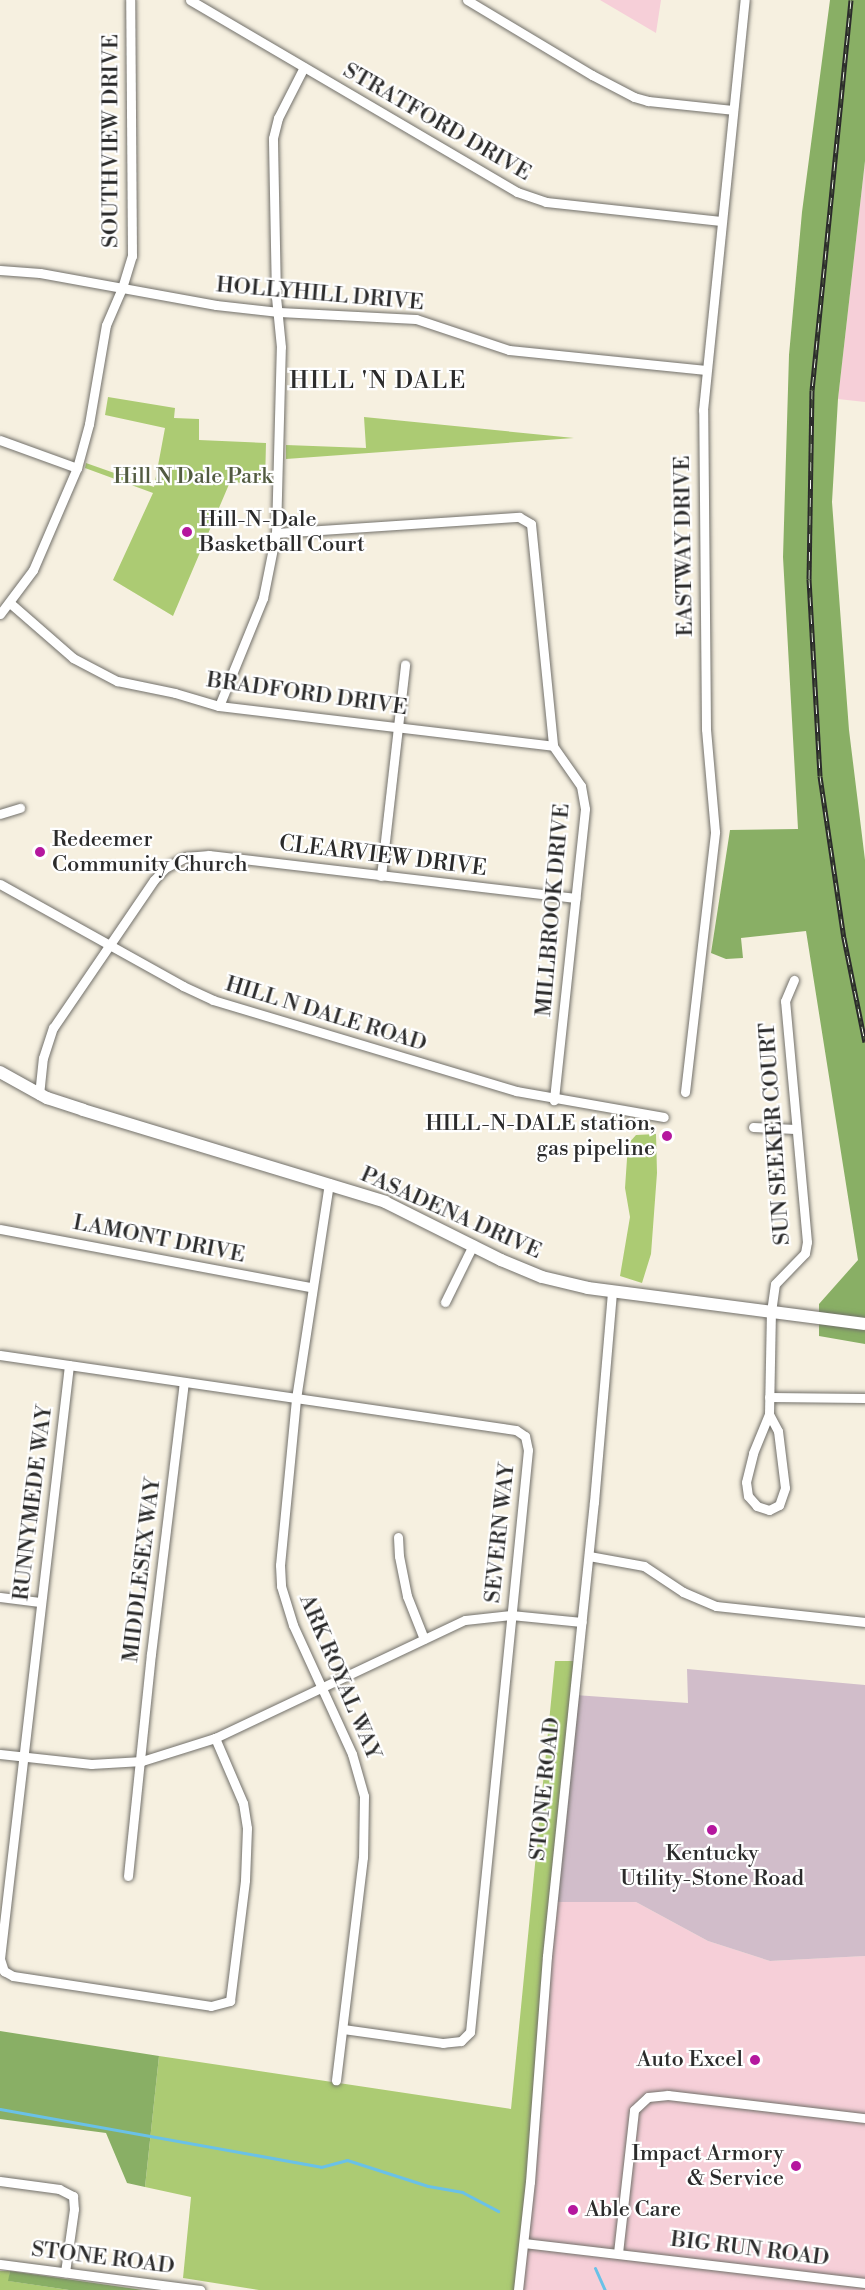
<!DOCTYPE html>
<style>
body{margin:0}
#map{position:relative;width:865px;height:2290px;overflow:hidden;background:#f6f0e0;font-family:"Libre Bodoni",serif}
div>[style]{position:absolute}
.built>*{inset:0;background:#f6cfd8}
.industrial>*{inset:0;background:#d1bdca}
.green>*{inset:0;background:#accb73}
.forest>*{inset:0;background:#89af65}
.stream>*{height:3px;margin:-1.5px;padding:0 1.5px;transform-origin:1.5px;border-radius:1.5px;background:#6ac1e7}
.roads{filter:drop-shadow(0 0 2px #72706a) drop-shadow(0 0 2px #72706a)}
.minor>*{height:9px;margin:-4.5px;padding:0 4.5px;transform-origin:4.5px;border-radius:4.5px;background:#fff}
.tertiary>*{height:12px;margin:-6px;padding:0 6px;transform-origin:6px;border-radius:6px;background:#fff}
.rail>*{height:5px;margin-top:-2.5px;transform-origin:0;background:repeating-linear-gradient(90deg,#fff 0 9px,#2b2b2b 0 18px);box-sizing:border-box;border-block:2px solid #2b2b2b}
.dots>*{width:16px;height:16px;translate:-50% -50%;box-sizing:border-box;border:3px solid #fff;border-radius:50%}
span{translate:-50% -50%;white-space:nowrap;text-align:center;line-height:1.15;-webkit-text-stroke:4.5px #fff;paint-order:stroke}
.street-label{font-size:22px;color:#2b2b2b}
.park-label{font-size:22px;color:#525b41}
.poi-label{font-size:22px;color:#2b2b2b}
.left{translate:0 -50%;text-align:left}
.right{translate:-100% -50%;text-align:right}
.neighbourhood-label{font-size:24px;color:#2b2b2b;letter-spacing:1.5px}
</style>
<div id="map">
<div class="built">
<div style="clip-path:polygon(600px 0,661px 0,656px 33px)"></div>
<div style="clip-path:polygon(865px 161px,865px 402px,838px 399px)"></div>
<div style="clip-path:polygon(553px 1902px,636px 1902px,708px 1941px,770px 1961px,865px 1956px,865px 2290px,517px 2290px)"></div>
</div>
<div class="industrial">
<div style="clip-path:polygon(687px 1669px,865px 1685px,865px 1956px,770px 1961px,708px 1941px,636px 1902px,553px 1902px,575px 1695px,688px 1703px)"></div>
</div>
<div class="green">
<div style="clip-path:polygon(108px 397px,175px 408px,174px 418px,199px 419px,199px 440px,266px 443px,265px 484px,230px 482px,173px 616px,113px 580px,153px 493px,85px 468px,86px 463px,154px 487px,165px 428px,105px 415px)"></div>
<div style="clip-path:polygon(364px 417px,574px 438px,286px 459px,286px 445px,366px 448px)"></div>
<div style="clip-path:polygon(656px 1134px,657px 1173px,651px 1254px,642px 1283px,620px 1276px,630px 1217px,625px 1188px,628px 1144px,636px 1135px)"></div>
<div style="clip-path:polygon(555px 1661px,578px 1661px,518px 2290px,259px 2290px,183px 2278px,191px 2197px,145px 2187px,159px 2056px,511px 2109px)"></div>
<div style="clip-path:polygon(0 2271px,10px 2271px,9px 2281px,69px 2290px,0 2290px)"></div>
</div>
<div class="forest">
<div style="clip-path:polygon(830px 0,865px 0,865px 161px,838px 399px,832px 502px,849px 730px,865px 860px,865px 1344px,819px 1336px,819px 1304px,858px 1260px,806px 931px,741px 938px,743px 958px,726px 959px,711px 953px,730px 830px,798px 829px,783px 557px,789px 355px,802px 212px)"></div>
<div style="clip-path:polygon(0 2031px,159px 2056px,145px 2187px,127px 2183px,106px 2133px,0 2119px)"></div>
<div style="clip-path:polygon(10px 2271px,143px 2290px,69px 2290px,8px 2281px)"></div>
</div>
<div class="stream">
<div style="left:0;top:2109px;width:326px;rotate:10.2deg"></div>
<div style="left:321px;top:2167px;width:27px;rotate:-15deg"></div>
<div style="left:347px;top:2160px;width:85px;rotate:17.8deg"></div>
<div style="left:428px;top:2186px;width:35px;rotate:10deg"></div>
<div style="left:462px;top:2192px;width:41px;rotate:27.8deg"></div>
<div style="left:595px;top:2268px;width:24px;rotate:66deg"></div>
</div>
<div class="roads">
<div class="minor">
<div style="left:190px;top:0;width:379px;rotate:30.4deg"></div>
<div style="left:517px;top:192px;width:31px;rotate:19deg"></div>
<div style="left:546px;top:202px;width:176px;rotate:6.2deg"></div>
<div style="left:467px;top:0;width:146px;rotate:31deg"></div>
<div style="left:592px;top:75px;width:47px;rotate:27.6deg"></div>
<div style="left:634px;top:97px;width:15px;rotate:16deg"></div>
<div style="left:648px;top:101px;width:85px;rotate:6deg"></div>
<div style="left:0;top:270px;width:40px;rotate:4.3deg"></div>
<div style="left:40px;top:273px;width:179px;rotate:10.3deg"></div>
<div style="left:216px;top:305px;width:63px;rotate:6.3deg"></div>
<div style="left:279px;top:312px;width:137px;rotate:2.9deg"></div>
<div style="left:416px;top:319px;width:98px;rotate:18.4deg"></div>
<div style="left:509px;top:350px;width:198px;rotate:5.8deg"></div>
<div style="left:0;top:440px;width:82px;rotate:20deg"></div>
<div style="left:276px;top:533px;width:244px;rotate:-3.8deg"></div>
<div style="left:519px;top:517px;width:14px;rotate:30deg"></div>
<div style="left:531px;top:524px;width:223px;rotate:84.3deg"></div>
<div style="left:553px;top:746px;width:49px;rotate:55deg"></div>
<div style="left:581px;top:786px;width:23px;rotate:80deg"></div>
<div style="left:585px;top:809px;width:293px;rotate:96.1deg"></div>
<div style="left:10px;top:603px;width:84px;rotate:41.1deg"></div>
<div style="left:73px;top:658px;width:50px;rotate:27.6deg"></div>
<div style="left:117px;top:681px;width:59px;rotate:11.7deg"></div>
<div style="left:175px;top:693px;width:46px;rotate:16.5deg"></div>
<div style="left:219px;top:706px;width:336px;rotate:6.8deg"></div>
<div style="left:0;top:614px;width:55px;rotate:-53.1deg"></div>
<div style="left:33px;top:570px;width:111px;rotate:-66.7deg"></div>
<div style="left:77px;top:468px;width:46px;rotate:-74.7deg"></div>
<div style="left:89px;top:424px;width:100px;rotate:-80.3deg"></div>
<div style="left:106px;top:325px;width:40px;rotate:-66.6deg"></div>
<div style="left:122px;top:288px;width:34px;rotate:-73deg"></div>
<div style="left:132px;top:256px;width:256px;rotate:-90.4deg"></div>
<div style="left:219px;top:706px;width:117px;rotate:-67.8deg"></div>
<div style="left:263px;top:598px;width:66px;rotate:-78.7deg"></div>
<div style="left:276px;top:533px;width:186px;rotate:-88.5deg"></div>
<div style="left:281px;top:347px;width:50px;rotate:-95.7deg"></div>
<div style="left:276px;top:297px;width:159px;rotate:-91.1deg"></div>
<div style="left:273px;top:138px;width:21px;rotate:-76deg"></div>
<div style="left:278px;top:118px;width:57px;rotate:-63deg"></div>
<div style="left:0;top:814px;width:21px;rotate:-17deg"></div>
<div style="left:381px;top:876px;width:213px;rotate:-83.5deg"></div>
<div style="left:0;top:884px;width:210px;rotate:29.1deg"></div>
<div style="left:183px;top:986px;width:33px;rotate:25deg"></div>
<div style="left:213px;top:1000px;width:316px;rotate:16.7deg"></div>
<div style="left:516px;top:1091px;width:150px;rotate:10deg"></div>
<div style="left:685px;top:1092px;width:262px;rotate:-83.4deg"></div>
<div style="left:715px;top:832px;width:103px;rotate:-95deg"></div>
<div style="left:706px;top:729px;width:319px;rotate:-90.5deg"></div>
<div style="left:703px;top:410px;width:412px;rotate:-84.2deg"></div>
<div style="left:39px;top:1095px;width:37px;rotate:-84deg"></div>
<div style="left:43px;top:1058px;width:32px;rotate:-72deg"></div>
<div style="left:53px;top:1028px;width:179px;rotate:-55.7deg"></div>
<div style="left:154px;top:880px;width:16px;rotate:-47deg"></div>
<div style="left:165px;top:868px;width:24px;rotate:-28deg"></div>
<div style="left:186px;top:857px;width:23px;rotate:-5deg"></div>
<div style="left:209px;top:855px;width:369px;rotate:6.7deg"></div>
<div style="left:753px;top:1127px;width:42px;rotate:2.7deg"></div>
<div style="left:329px;top:1183px;width:219px;rotate:98.7deg"></div>
<div style="left:296px;top:1399px;width:167px;rotate:95.5deg"></div>
<div style="left:280px;top:1565px;width:21px;rotate:87deg"></div>
<div style="left:281px;top:1586px;width:41px;rotate:72.9deg"></div>
<div style="left:293px;top:1625px;width:142px;rotate:65.4deg"></div>
<div style="left:352px;top:1754px;width:44px;rotate:74.1deg"></div>
<div style="left:364px;top:1796px;width:61px;rotate:90.9deg"></div>
<div style="left:363px;top:1857px;width:225px;rotate:96.9deg"></div>
<div style="left:0;top:1229px;width:316px;rotate:10.6deg"></div>
<div style="left:445px;top:1302px;width:64px;rotate:-63.8deg"></div>
<div style="left:0;top:1355px;width:521px;rotate:8.27deg"></div>
<div style="left:516px;top:1430px;width:11px;rotate:34deg"></div>
<div style="left:525px;top:1436px;width:14px;rotate:78deg"></div>
<div style="left:528px;top:1450px;width:585px;rotate:95.69deg"></div>
<div style="left:470px;top:2032px;width:13px;rotate:135deg"></div>
<div style="left:461px;top:2041px;width:18px;rotate:174deg"></div>
<div style="left:443px;top:2043px;width:100px;rotate:-172deg"></div>
<div style="left:69px;top:1365px;width:598px;rotate:96.63deg"></div>
<div style="left:0;top:1959px;width:13px;rotate:72deg"></div>
<div style="left:4px;top:1971px;width:10px;rotate:29deg"></div>
<div style="left:13px;top:1976px;width:200px;rotate:8.6deg"></div>
<div style="left:211px;top:2006px;width:20px;rotate:-15deg"></div>
<div style="left:230px;top:2001px;width:122px;rotate:-82.9deg"></div>
<div style="left:245px;top:1880px;width:52px;rotate:-87.8deg"></div>
<div style="left:247px;top:1828px;width:25px;rotate:-99deg"></div>
<div style="left:243px;top:1803px;width:71px;rotate:-113.3deg"></div>
<div style="left:769px;top:1397px;width:96px;rotate:0.6deg"></div>
<div style="left:769px;top:1414px;width:19px;rotate:62deg"></div>
<div style="left:778px;top:1431px;width:57px;rotate:83deg"></div>
<div style="left:785px;top:1488px;width:18px;rotate:109deg"></div>
<div style="left:779px;top:1505px;width:11px;rotate:153deg"></div>
<div style="left:769px;top:1510px;width:13px;rotate:-162deg"></div>
<div style="left:757px;top:1506px;width:13px;rotate:-132deg"></div>
<div style="left:748px;top:1496px;width:14px;rotate:-98deg"></div>
<div style="left:746px;top:1482px;width:30px;rotate:-76deg"></div>
<div style="left:753px;top:1453px;width:42px;rotate:-67.7deg"></div>
<div style="left:769px;top:1414px;width:102px;rotate:-88.9deg"></div>
<div style="left:771px;top:1312px;width:28px;rotate:-82deg"></div>
<div style="left:775px;top:1284px;width:43px;rotate:-45.9deg"></div>
<div style="left:805px;top:1253px;width:11px;rotate:-80deg"></div>
<div style="left:807px;top:1242px;width:242px;rotate:-95.2deg"></div>
<div style="left:785px;top:1001px;width:23px;rotate:-67deg"></div>
<div style="left:398px;top:1537px;width:19px;rotate:87deg"></div>
<div style="left:399px;top:1556px;width:41px;rotate:78.7deg"></div>
<div style="left:407px;top:1596px;width:46px;rotate:68.4deg"></div>
<div style="left:589px;top:1556px;width:56px;rotate:10.3deg"></div>
<div style="left:644px;top:1566px;width:47px;rotate:33.7deg"></div>
<div style="left:683px;top:1592px;width:36px;rotate:23deg"></div>
<div style="left:716px;top:1606px;width:150px;rotate:6.1deg"></div>
<div style="left:0;top:1597px;width:40px;rotate:7.1deg"></div>
<div style="left:0;top:1754px;width:92px;rotate:6.3deg"></div>
<div style="left:91px;top:1764px;width:51px;rotate:-3.4deg"></div>
<div style="left:142px;top:1761px;width:77px;rotate:-17.5deg"></div>
<div style="left:215px;top:1738px;width:276px;rotate:-25.3deg"></div>
<div style="left:465px;top:1620px;width:46px;rotate:-6.2deg"></div>
<div style="left:511px;top:1615px;width:71px;rotate:5.6deg"></div>
<div style="left:128px;top:1876px;width:223px;rotate:-84.1deg"></div>
<div style="left:151px;top:1654px;width:273px;rotate:-83.1deg"></div>
<div style="left:0;top:2181px;width:60px;rotate:7.7deg"></div>
<div style="left:59px;top:2189px;width:16px;rotate:27deg"></div>
<div style="left:73px;top:2196px;width:13px;rotate:86deg"></div>
<div style="left:74px;top:2209px;width:64px;rotate:98.1deg"></div>
<div style="left:524px;top:2243px;width:343px;rotate:6.7deg"></div>
<div style="left:618px;top:2253px;width:144px;rotate:-83.6deg"></div>
<div style="left:634px;top:2110px;width:19px;rotate:-43deg"></div>
<div style="left:648px;top:2097px;width:20px;rotate:-6deg"></div>
<div style="left:668px;top:2095px;width:198px;rotate:6.7deg"></div>
<div style="left:0;top:2264px;width:202px;rotate:7.4deg"></div>
<div style="left:518px;top:2290px;width:109px;rotate:-83.7deg"></div>
<div style="left:530px;top:2182px;width:227px;rotate:-85.7deg"></div>
<div style="left:547px;top:1956px;width:456px;rotate:-84.1deg"></div>
<div style="left:594px;top:1502px;width:212px;rotate:-85.1deg"></div>
</div>
<div class="tertiary">
<div style="left:0;top:1072px;width:54px;rotate:29deg"></div>
<div style="left:47px;top:1098px;width:38px;rotate:18deg"></div>
<div style="left:83px;top:1110px;width:316px;rotate:16.9deg"></div>
<div style="left:385px;top:1202px;width:130px;rotate:26.6deg"></div>
<div style="left:501px;top:1260px;width:44px;rotate:22.5deg"></div>
<div style="left:542px;top:1277px;width:47px;rotate:13.4deg"></div>
<div style="left:588px;top:1288px;width:279px;rotate:7.4deg"></div>
</div>
</div>
<div class="rail">
<div style="left:851px;top:0;width:392px;rotate:95.7deg"></div>
<div style="left:812px;top:390px;width:189px;rotate:90.9deg"></div>
<div style="left:809px;top:579px;width:197px;rotate:86.8deg"></div>
<div style="left:820px;top:776px;width:164px;rotate:81.6deg"></div>
<div style="left:844px;top:938px;width:106px;rotate:78.6deg"></div>
</div>
<div class="dots">
<div style="left:187px;top:532px;background:#b5179e"></div>
<div style="left:40px;top:852px;background:#b5179e"></div>
<div style="left:667px;top:1136px;background:#b5179e"></div>
<div style="left:712px;top:1830px;background:#b5179e"></div>
<div style="left:755px;top:2060px;background:#b5179e"></div>
<div style="left:796px;top:2166px;background:#b5179e"></div>
<div style="left:573px;top:2210px;background:#b5179e"></div>
</div>
<div class="street-label">
<span style="left:437px;top:122px;rotate:30deg">STRATFORD DRIVE</span>
<span style="left:111px;top:141px;rotate:-90deg">SOUTHVIEW DRIVE</span>
<span style="left:320px;top:294px;rotate:5deg">HOLLYHILL DRIVE</span>
<span style="left:684px;top:546px;rotate:-91deg">EASTWAY DRIVE</span>
<span style="left:307px;top:694px;rotate:8deg">BRADFORD DRIVE</span>
<span style="left:383px;top:856px;rotate:7deg">CLEARVIEW DRIVE</span>
<span style="left:553px;top:910px;rotate:-85deg">MILLBROOK DRIVE</span>
<span style="left:326px;top:1014px;rotate:17deg">HILL N DALE ROAD</span>
<span style="left:775px;top:1134px;rotate:-94deg">SUN SEEKER COURT</span>
<span style="left:451px;top:1213px;rotate:24deg">PASADENA DRIVE</span>
<span style="left:159px;top:1239px;rotate:11deg">LAMONT DRIVE</span>
<span style="left:33px;top:1503px;rotate:-83deg">RUNNYMEDE WAY</span>
<span style="left:500px;top:1533px;rotate:-84deg">SEVERN WAY</span>
<span style="left:142px;top:1570px;rotate:-83deg">MIDDLESEX WAY</span>
<span style="left:340px;top:1677px;rotate:67deg">ARK ROYAL WAY</span>
<span style="left:545px;top:1789px;rotate:-84deg">STONE ROAD</span>
<span style="left:750px;top:2249px;rotate:7deg">BIG RUN ROAD</span>
<span style="left:103px;top:2258px;rotate:7deg">STONE ROAD</span>
</div>
<div class="park-label">
<span style="left:193px;top:477px">Hill N Dale Park</span>
</div>
<div class="poi-label">
<span class="left" style="left:199px;top:532px">Hill-N-Dale<br>Basketball Court</span>
<span class="left" style="left:52px;top:852px">Redeemer<br>Community Church</span>
<span class="right" style="left:655px;top:1136px">HILL-N-DALE station,<br>gas pipeline</span>
<span style="left:712px;top:1866px">Kentucky<br>Utility-Stone Road</span>
<span class="right" style="left:743px;top:2060px">Auto Excel</span>
<span class="right" style="left:784px;top:2166px">Impact Armory<br>&amp; Service</span>
<span class="left" style="left:585px;top:2210px">Able Care</span>
</div>
<div class="neighbourhood-label">
<span style="left:378px;top:382px">HILL 'N DALE</span>
</div>
</div>
